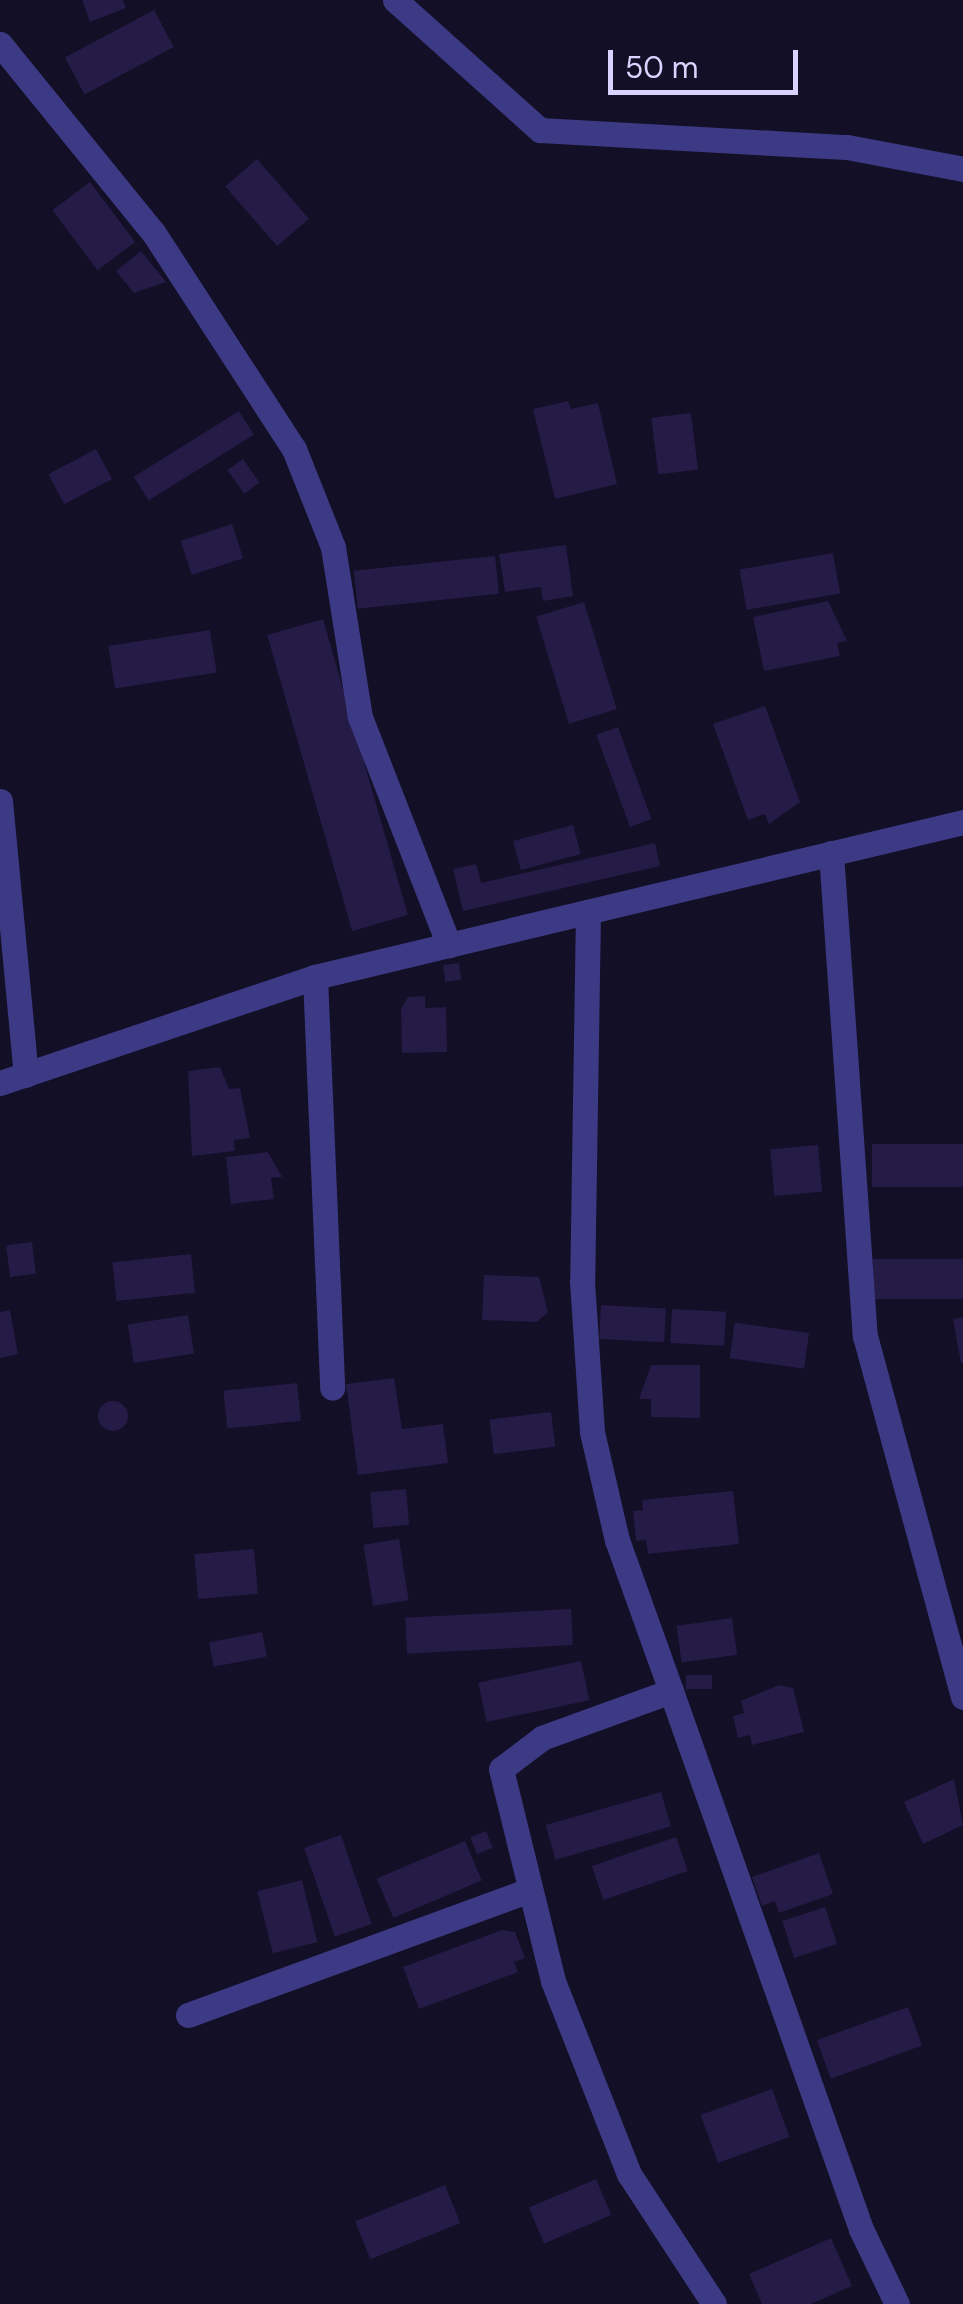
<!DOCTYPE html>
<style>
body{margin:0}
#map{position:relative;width:963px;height:2304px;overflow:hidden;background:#130f26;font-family:"DM Sans",sans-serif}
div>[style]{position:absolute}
.building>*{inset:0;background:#241b47;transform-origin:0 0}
.round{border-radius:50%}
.street>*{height:25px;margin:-12.5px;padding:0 12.5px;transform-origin:12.5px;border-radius:12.5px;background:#3d3a85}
span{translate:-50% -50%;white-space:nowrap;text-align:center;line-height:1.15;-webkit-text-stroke:8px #130f26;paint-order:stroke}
.scale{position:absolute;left:608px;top:50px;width:190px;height:45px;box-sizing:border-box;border:5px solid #d9d4ff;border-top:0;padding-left:12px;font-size:30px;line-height:35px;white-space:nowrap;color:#d9d4ff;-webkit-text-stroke:8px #130f26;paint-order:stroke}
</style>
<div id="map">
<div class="building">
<div style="clip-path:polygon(82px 0,123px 0,126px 8px,90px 22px)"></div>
<div style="left:154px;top:10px;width:42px;height:101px;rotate:62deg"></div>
<div style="left:257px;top:159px;width:79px;height:42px;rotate:49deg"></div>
<div style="left:90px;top:182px;width:75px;height:47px;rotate:53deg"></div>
<div style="clip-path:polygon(141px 251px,166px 282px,134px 293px,116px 271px)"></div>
<div style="clip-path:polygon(568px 401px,571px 409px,598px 403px,617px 484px,555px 499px,533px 409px)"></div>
<div style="left:239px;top:411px;width:28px;height:124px;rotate:58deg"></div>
<div style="left:691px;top:413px;width:57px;height:40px;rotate:83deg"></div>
<div style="left:96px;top:449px;width:34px;height:54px;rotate:62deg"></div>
<div style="left:243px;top:459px;width:29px;height:19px;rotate:55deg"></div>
<div style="left:232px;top:524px;width:36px;height:54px;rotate:72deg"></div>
<div style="clip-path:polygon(566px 545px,573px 596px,543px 601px,541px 587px,505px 592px,499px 554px)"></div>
<div style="left:833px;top:553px;width:41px;height:95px;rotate:80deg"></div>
<div style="left:495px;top:556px;width:38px;height:142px;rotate:84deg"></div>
<div style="clip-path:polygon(828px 601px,847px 641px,837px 643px,840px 656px,764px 671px,753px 617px)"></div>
<div style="left:584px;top:602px;width:112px;height:50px;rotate:73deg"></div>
<div style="left:323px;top:619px;width:308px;height:58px;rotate:74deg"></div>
<div style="left:210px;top:630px;width:43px;height:103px;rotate:81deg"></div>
<div style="clip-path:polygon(765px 706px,800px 802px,769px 824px,765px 814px,748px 820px,713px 724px)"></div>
<div style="left:618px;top:727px;width:98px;height:23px;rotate:70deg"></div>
<div style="left:573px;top:825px;width:30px;height:62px;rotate:75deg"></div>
<div style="clip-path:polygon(655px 843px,660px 866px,463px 911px,453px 869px,476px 864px,481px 883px)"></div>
<div style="left:459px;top:963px;width:17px;height:16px;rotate:83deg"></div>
<div style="clip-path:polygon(425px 996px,425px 1008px,446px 1007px,447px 1052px,402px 1053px,401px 1009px,408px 997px)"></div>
<div style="clip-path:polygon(220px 1067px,229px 1089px,240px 1088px,250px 1138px,234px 1140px,235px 1151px,192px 1156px,188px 1071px)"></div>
<div style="left:963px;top:1144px;width:43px;height:91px;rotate:90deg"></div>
<div style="left:818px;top:1145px;width:47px;height:48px;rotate:85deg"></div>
<div style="clip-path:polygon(268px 1152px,282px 1177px,271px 1178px,274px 1199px,231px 1204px,226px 1157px)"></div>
<div style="left:32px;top:1242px;width:32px;height:26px;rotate:83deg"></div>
<div style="left:191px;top:1254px;width:39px;height:79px;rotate:84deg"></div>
<div style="left:963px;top:1259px;width:40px;height:90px;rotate:90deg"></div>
<div style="clip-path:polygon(484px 1275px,539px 1277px,548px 1312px,537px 1322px,482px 1320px)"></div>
<div style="left:601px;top:1305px;width:65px;height:34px;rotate:3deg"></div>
<div style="left:672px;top:1309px;width:54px;height:34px;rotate:3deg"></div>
<div style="clip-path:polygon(10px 1310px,18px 1354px,0 1358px,0 1312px)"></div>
<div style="left:188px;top:1315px;width:39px;height:61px;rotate:81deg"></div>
<div style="clip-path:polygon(963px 1317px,963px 1363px,961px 1363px,953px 1319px)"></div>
<div style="left:809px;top:1333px;width:36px;height:75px;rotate:98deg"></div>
<div style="clip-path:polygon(651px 1365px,700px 1365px,700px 1418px,651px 1417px,651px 1399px,639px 1399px)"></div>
<div style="clip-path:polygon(394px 1378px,402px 1429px,443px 1424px,448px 1463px,358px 1475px,346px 1384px)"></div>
<div style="left:297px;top:1383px;width:38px;height:74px;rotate:84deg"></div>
<div class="round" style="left:98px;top:1401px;width:30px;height:30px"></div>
<div style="left:551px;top:1412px;width:35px;height:62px;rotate:83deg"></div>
<div style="left:406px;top:1489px;width:36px;height:36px;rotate:85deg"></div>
<div style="clip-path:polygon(733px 1491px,739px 1544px,648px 1554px,646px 1540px,636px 1541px,633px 1511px,643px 1510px,642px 1500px)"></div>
<div style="left:399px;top:1539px;width:62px;height:36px;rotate:81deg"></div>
<div style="left:254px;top:1549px;width:45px;height:60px;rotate:85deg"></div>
<div style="left:571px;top:1609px;width:36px;height:166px;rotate:87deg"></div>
<div style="left:732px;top:1618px;width:37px;height:56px;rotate:82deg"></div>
<div style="left:262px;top:1632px;width:25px;height:54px;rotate:79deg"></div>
<div style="left:581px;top:1661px;width:40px;height:105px;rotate:78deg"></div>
<div style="left:712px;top:1675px;width:14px;height:26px;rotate:90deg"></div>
<div style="clip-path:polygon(779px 1685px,793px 1688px,804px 1732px,752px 1745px,750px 1735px,738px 1738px,733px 1716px,744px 1713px,741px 1701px)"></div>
<div style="clip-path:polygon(954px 1779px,963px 1825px,923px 1844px,904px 1802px)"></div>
<div style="left:661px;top:1792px;width:36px;height:120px;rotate:74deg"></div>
<div style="left:486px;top:1831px;width:18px;height:17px;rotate:68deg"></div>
<div style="left:341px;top:1835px;width:94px;height:39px;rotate:71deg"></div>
<div style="left:676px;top:1837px;width:36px;height:89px;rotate:71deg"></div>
<div style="left:465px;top:1841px;width:43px;height:96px;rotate:67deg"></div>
<div style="clip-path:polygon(819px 1853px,833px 1894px,779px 1913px,775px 1901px,762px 1906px,752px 1877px)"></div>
<div style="left:302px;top:1880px;width:64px;height:46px;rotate:76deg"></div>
<div style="left:825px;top:1907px;width:39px;height:45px;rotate:72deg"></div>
<div style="clip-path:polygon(502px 1930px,515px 1932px,525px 1958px,514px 1962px,518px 1972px,419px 2009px,403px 1967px)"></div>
<div style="left:908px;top:2007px;width:41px;height:97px;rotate:70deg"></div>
<div style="left:772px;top:2089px;width:51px;height:76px;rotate:70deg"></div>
<div style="left:596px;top:2179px;width:39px;height:73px;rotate:67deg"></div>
<div style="left:445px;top:2185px;width:41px;height:97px;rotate:68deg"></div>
<div style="clip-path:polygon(831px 2238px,852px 2286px,811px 2304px,762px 2304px,749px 2274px)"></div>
</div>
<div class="street">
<div style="left:395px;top:0;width:195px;rotate:41.9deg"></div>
<div style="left:540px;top:130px;width:307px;rotate:3.2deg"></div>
<div style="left:847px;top:147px;width:118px;rotate:10.7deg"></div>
<div style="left:0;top:44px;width:242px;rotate:50.9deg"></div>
<div style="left:153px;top:232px;width:259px;rotate:57deg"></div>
<div style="left:294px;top:449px;width:105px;rotate:68.3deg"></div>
<div style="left:333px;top:547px;width:172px;rotate:81deg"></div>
<div style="left:360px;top:717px;width:245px;rotate:68.7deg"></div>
<div style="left:0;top:801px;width:275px;rotate:84.6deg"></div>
<div style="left:831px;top:853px;width:484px;rotate:86deg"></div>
<div style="left:865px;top:1336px;width:374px;rotate:74.8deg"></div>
<div style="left:588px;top:912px;width:369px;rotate:90.9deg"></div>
<div style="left:582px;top:1281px;width:151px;rotate:86.2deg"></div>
<div style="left:592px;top:1432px;width:111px;rotate:77deg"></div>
<div style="left:617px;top:1540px;width:160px;rotate:70.3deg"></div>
<div style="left:671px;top:1691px;width:137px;rotate:160deg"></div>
<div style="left:542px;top:1738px;width:51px;rotate:142.9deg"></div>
<div style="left:501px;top:1769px;width:218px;rotate:76.2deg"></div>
<div style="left:553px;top:1981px;width:207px;rotate:68.5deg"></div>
<div style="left:629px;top:2174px;width:155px;rotate:56.8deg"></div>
<div style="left:315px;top:977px;width:411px;rotate:87.6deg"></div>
<div style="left:0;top:1083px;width:332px;rotate:-18.6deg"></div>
<div style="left:315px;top:977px;width:666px;rotate:-13.45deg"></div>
<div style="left:671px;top:1691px;width:571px;rotate:70.55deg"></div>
<div style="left:861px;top:2229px;width:83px;rotate:64.4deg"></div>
<div style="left:188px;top:2015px;width:360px;rotate:-20.1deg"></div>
</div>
<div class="scale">50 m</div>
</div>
